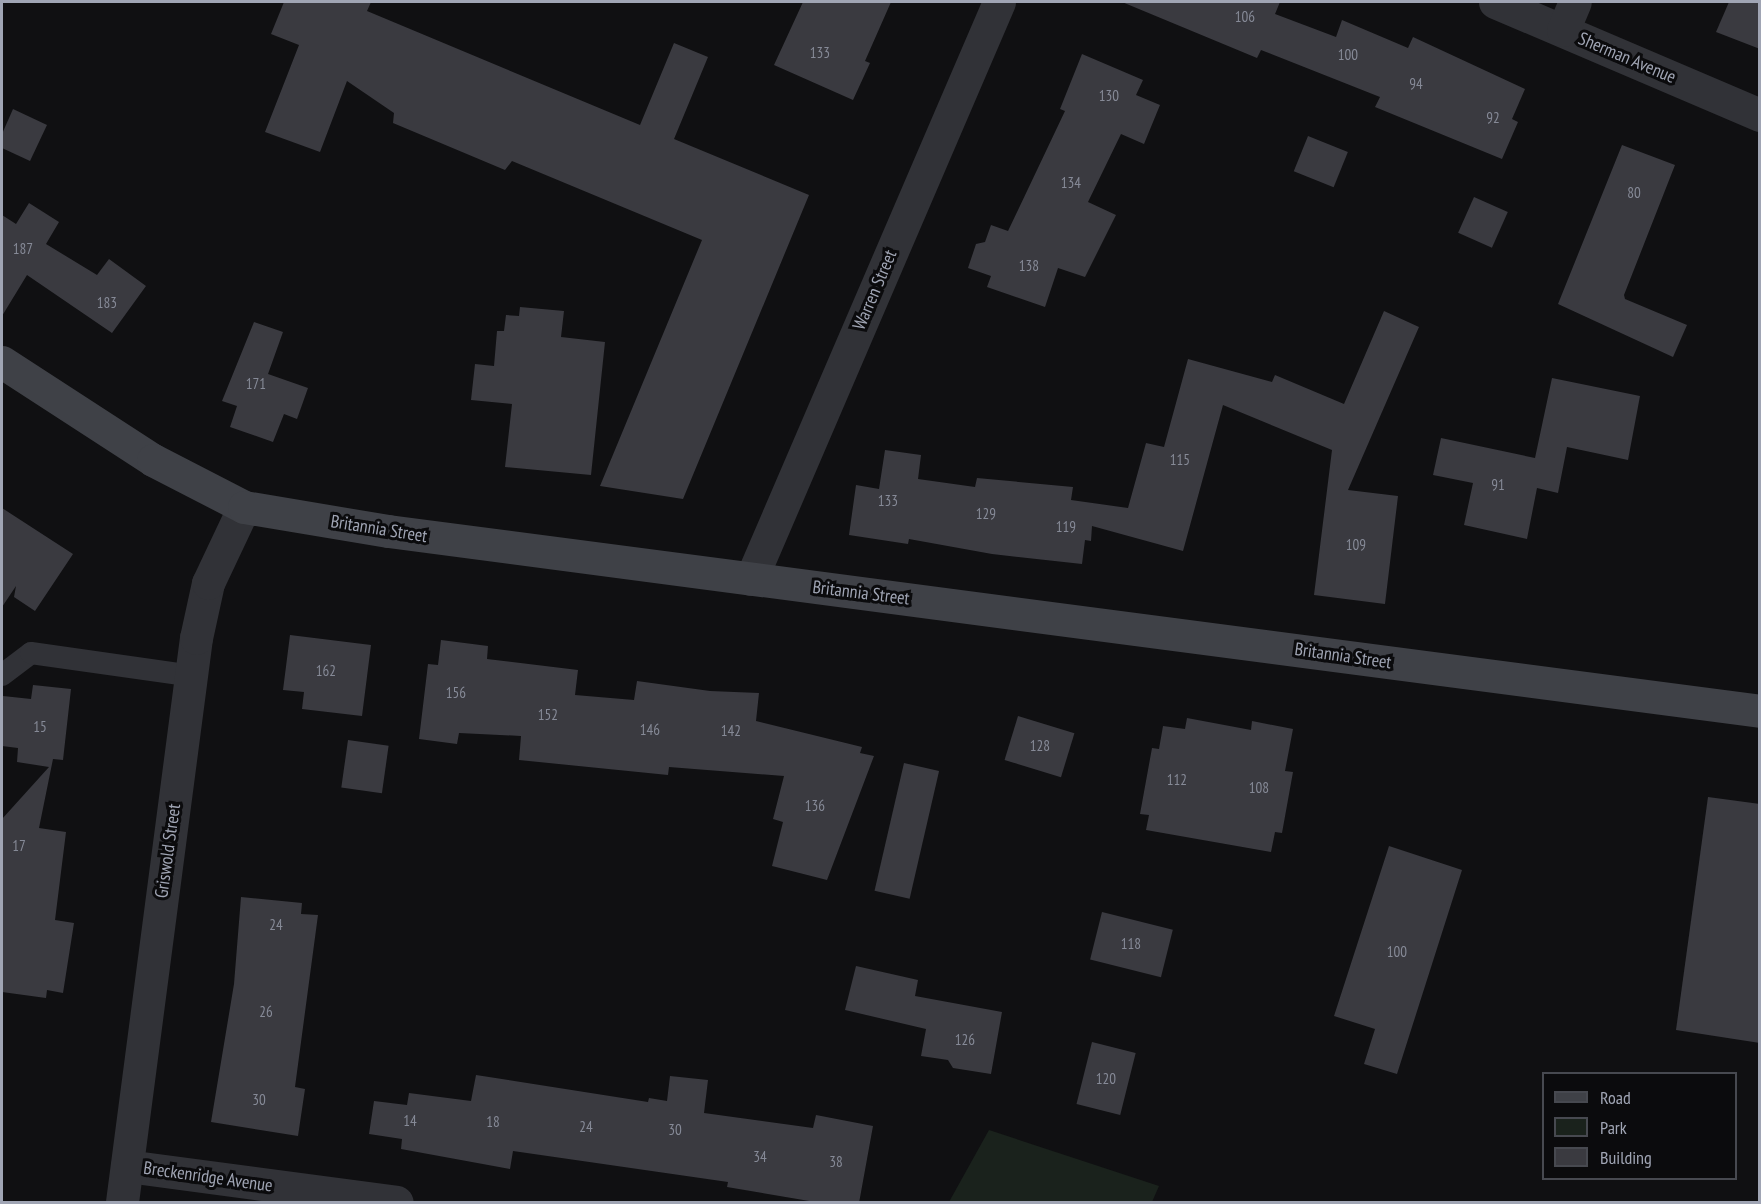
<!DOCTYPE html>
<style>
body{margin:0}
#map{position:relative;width:1761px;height:1204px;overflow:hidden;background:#101012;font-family:"PT Sans Narrow",sans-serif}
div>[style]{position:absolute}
.green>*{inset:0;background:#1a221c}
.building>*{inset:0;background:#3a3a40;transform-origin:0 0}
.service>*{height:22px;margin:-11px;padding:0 11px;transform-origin:11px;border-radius:11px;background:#313237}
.minor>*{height:33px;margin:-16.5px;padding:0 16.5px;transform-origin:16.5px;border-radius:16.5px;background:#313237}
.secondary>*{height:33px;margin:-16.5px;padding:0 16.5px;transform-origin:16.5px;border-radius:16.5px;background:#3f4147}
span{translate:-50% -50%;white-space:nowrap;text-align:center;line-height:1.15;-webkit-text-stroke:6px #0b0b0d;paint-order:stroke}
.number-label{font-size:15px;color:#868a97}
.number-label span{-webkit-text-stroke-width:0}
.street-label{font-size:18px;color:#a0a5b4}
.frame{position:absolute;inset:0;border:3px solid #a0a5b4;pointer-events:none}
.legend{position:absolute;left:1542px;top:1072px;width:195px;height:108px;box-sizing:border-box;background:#0b0b0d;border:2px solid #474950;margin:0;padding:8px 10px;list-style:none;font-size:18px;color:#a0a5b4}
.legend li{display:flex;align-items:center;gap:12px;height:30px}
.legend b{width:30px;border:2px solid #474950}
</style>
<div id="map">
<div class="green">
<div style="clip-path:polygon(989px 1130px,1159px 1186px,1152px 1202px,949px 1202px)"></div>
</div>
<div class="building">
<div style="clip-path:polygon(284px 2px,371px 2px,367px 11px,640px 125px,674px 43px,708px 57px,674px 139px,809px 195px,683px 499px,600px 486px,702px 240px,512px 161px,505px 170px,393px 123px,394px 113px,347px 81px,320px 152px,265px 132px,299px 45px,271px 34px)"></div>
<div style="clip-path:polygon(803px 2px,891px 2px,865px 61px,870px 63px,853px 100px,774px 65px)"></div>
<div style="clip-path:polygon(1122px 2px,1280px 2px,1275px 14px,1336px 37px,1342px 20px,1408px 48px,1413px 37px,1525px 89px,1512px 119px,1518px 122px,1502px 159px,1375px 107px,1380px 97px,1261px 50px,1257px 58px)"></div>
<div style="clip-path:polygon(1729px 2px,1760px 2px,1760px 49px,1716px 32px)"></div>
<div style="clip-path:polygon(1082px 54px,1143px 80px,1136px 95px,1160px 105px,1144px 144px,1121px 134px,1088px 202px,1116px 215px,1085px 277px,1058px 268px,1045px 307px,987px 287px,991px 276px,968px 268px,976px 244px,985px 242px,991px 225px,1008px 231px,1065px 111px,1060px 109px)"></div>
<div style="clip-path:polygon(13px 109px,47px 125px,30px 161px,2px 148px,2px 134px)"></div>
<div style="left:1308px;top:136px;width:43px;height:38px;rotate:22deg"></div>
<div style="clip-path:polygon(1622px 145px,1675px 165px,1624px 295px,1625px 299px,1687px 325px,1673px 357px,1558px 304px)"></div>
<div style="left:1474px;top:197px;width:37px;height:39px;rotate:24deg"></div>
<div style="clip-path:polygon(29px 203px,59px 222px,46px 244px,97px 275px,109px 259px,146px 286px,112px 333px,27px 275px,2px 316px,2px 215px,16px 224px)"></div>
<div style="clip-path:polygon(520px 307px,564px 311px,561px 337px,605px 342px,591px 475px,505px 467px,512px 404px,471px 400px,475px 364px,494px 366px,497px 331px,504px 331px,506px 315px,519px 316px)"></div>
<div style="clip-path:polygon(1384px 311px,1419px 327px,1348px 490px,1398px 496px,1385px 604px,1314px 595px,1332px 450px,1223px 405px,1183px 551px,1092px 526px,1091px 541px,1085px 540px,1082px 564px,992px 554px,909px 539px,908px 544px,849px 535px,856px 485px,879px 489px,885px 450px,921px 455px,918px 479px,975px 487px,977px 478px,1073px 487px,1071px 500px,1128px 508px,1146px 443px,1164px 447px,1188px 359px,1272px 382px,1275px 375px,1344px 404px)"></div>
<div style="clip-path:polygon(254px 322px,283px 332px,268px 374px,308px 388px,297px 419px,284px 414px,273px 442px,230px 427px,237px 406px,222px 401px)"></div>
<div style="clip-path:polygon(1552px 378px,1640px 396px,1628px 460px,1567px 447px,1558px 493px,1537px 488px,1527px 539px,1464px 525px,1473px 483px,1433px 475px,1441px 438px,1535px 458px)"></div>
<div style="clip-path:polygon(2px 508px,73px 554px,35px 611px,14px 597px,16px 586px,2px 607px)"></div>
<div style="clip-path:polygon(290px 635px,371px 645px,362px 716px,302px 709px,304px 692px,283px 690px)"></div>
<div style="clip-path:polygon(441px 640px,488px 646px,487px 659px,578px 670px,575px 695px,634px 700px,637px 681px,710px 691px,759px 693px,756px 721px,862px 747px,860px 753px,874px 756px,827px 880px,772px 866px,783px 822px,773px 819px,784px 776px,669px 767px,668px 775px,519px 760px,521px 736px,459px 733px,457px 744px,419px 739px,428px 664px,438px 665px)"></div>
<div style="clip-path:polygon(33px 685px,71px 689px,63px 760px,53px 759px,39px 828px,66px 832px,55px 920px,74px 923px,63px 993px,47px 990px,46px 998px,2px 992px,2px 819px,49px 767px,17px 762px,18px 748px,2px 746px,2px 711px,3px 696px,31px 699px)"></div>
<div style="left:1018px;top:716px;width:59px;height:46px;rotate:17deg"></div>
<div style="clip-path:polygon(1187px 718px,1251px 730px,1252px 721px,1293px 729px,1285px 771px,1293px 772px,1282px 833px,1275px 832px,1271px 852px,1146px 830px,1149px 815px,1140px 814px,1152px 748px,1159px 749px,1163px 726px,1185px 729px)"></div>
<div style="left:348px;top:740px;width:41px;height:48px;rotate:8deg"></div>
<div style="left:904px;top:763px;width:36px;height:131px;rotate:13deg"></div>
<div style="clip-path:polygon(1708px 797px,1760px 804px,1760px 1043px,1676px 1030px)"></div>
<div style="clip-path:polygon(1389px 846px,1462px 870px,1397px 1074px,1364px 1064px,1375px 1029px,1334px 1016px)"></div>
<div style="clip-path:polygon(241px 897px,302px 903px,301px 914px,318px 915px,295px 1087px,305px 1089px,298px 1136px,211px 1122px,234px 984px)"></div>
<div style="left:1102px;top:912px;width:73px;height:49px;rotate:14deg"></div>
<div style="clip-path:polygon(856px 966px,918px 980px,915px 996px,1002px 1012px,991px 1074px,953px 1068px,948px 1060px,921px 1056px,926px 1029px,845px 1010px)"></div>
<div style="left:1092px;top:1042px;width:45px;height:64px;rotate:14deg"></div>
<div style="clip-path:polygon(476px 1075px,648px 1102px,649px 1098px,667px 1101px,670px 1076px,708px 1080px,704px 1113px,813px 1128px,816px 1115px,873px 1126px,859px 1203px,821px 1203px,727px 1187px,728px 1182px,513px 1151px,510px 1169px,401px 1149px,402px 1139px,369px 1134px,374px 1101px,407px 1105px,409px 1093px,471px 1101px)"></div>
</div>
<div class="service">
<div style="left:2px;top:675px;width:36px;rotate:-37deg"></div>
<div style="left:31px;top:653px;width:163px;rotate:8.1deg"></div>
</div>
<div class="minor">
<div style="left:1495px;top:2px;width:288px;rotate:23.1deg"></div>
<div style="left:1563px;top:30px;width:30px;rotate:-67deg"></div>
<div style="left:751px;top:579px;width:628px;rotate:-66.74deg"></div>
<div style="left:127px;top:1166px;width:272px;rotate:7.6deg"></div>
<div style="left:122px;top:1202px;width:569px;rotate:-82.53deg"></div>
<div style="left:196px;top:638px;width:56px;rotate:-77.7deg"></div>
<div style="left:208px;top:583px;width:84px;rotate:-64.7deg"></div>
</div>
<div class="secondary">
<div style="left:2px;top:362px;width:180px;rotate:33deg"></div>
<div style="left:153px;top:460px;width:102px;rotate:27.3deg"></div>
<div style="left:244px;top:507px;width:146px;rotate:9.5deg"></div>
<div style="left:388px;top:531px;width:1384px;rotate:7.47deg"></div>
</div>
<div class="number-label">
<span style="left:1245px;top:17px">106</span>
<span style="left:820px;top:53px">133</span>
<span style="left:1348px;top:55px">100</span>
<span style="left:1416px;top:84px">94</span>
<span style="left:1109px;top:96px">130</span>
<span style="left:1493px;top:118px">92</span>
<span style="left:1071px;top:183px">134</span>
<span style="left:1634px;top:193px">80</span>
<span style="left:23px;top:249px">187</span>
<span style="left:1029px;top:266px">138</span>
<span style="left:107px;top:303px">183</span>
<span style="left:256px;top:384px">171</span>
<span style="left:1180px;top:460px">115</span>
<span style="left:1498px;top:485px">91</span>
<span style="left:888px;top:501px">133</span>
<span style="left:986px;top:514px">129</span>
<span style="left:1066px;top:527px">119</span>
<span style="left:1356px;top:545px">109</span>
<span style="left:326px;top:671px">162</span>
<span style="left:456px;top:693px">156</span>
<span style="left:548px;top:715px">152</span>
<span style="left:40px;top:727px">15</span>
<span style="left:650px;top:730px">146</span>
<span style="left:731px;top:731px">142</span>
<span style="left:1040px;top:746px">128</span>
<span style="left:1177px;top:780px">112</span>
<span style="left:1259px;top:788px">108</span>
<span style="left:815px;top:806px">136</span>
<span style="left:19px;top:846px">17</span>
<span style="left:276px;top:925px">24</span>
<span style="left:1131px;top:944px">118</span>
<span style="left:1397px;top:952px">100</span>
<span style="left:266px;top:1012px">26</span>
<span style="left:965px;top:1040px">126</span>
<span style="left:1106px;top:1079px">120</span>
<span style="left:259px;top:1100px">30</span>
<span style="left:410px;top:1121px">14</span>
<span style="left:493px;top:1122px">18</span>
<span style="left:586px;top:1127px">24</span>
<span style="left:675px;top:1130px">30</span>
<span style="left:760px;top:1157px">34</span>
<span style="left:836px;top:1162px">38</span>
</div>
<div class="street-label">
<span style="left:1627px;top:58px;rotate:23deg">Sherman Avenue</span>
<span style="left:875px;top:290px;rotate:-67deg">Warren Street</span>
<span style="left:379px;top:529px;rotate:9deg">Britannia Street</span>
<span style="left:861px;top:593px;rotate:7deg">Britannia Street</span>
<span style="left:1343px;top:656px;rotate:8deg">Britannia Street</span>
<span style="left:168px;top:851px;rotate:-82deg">Griswold Street</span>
<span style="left:208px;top:1177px;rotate:8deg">Breckenridge Avenue</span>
</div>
<div class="frame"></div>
<ul class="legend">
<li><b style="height:8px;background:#3f4147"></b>Road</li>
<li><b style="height:16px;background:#1a221c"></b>Park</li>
<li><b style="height:16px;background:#3a3a40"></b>Building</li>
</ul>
</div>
